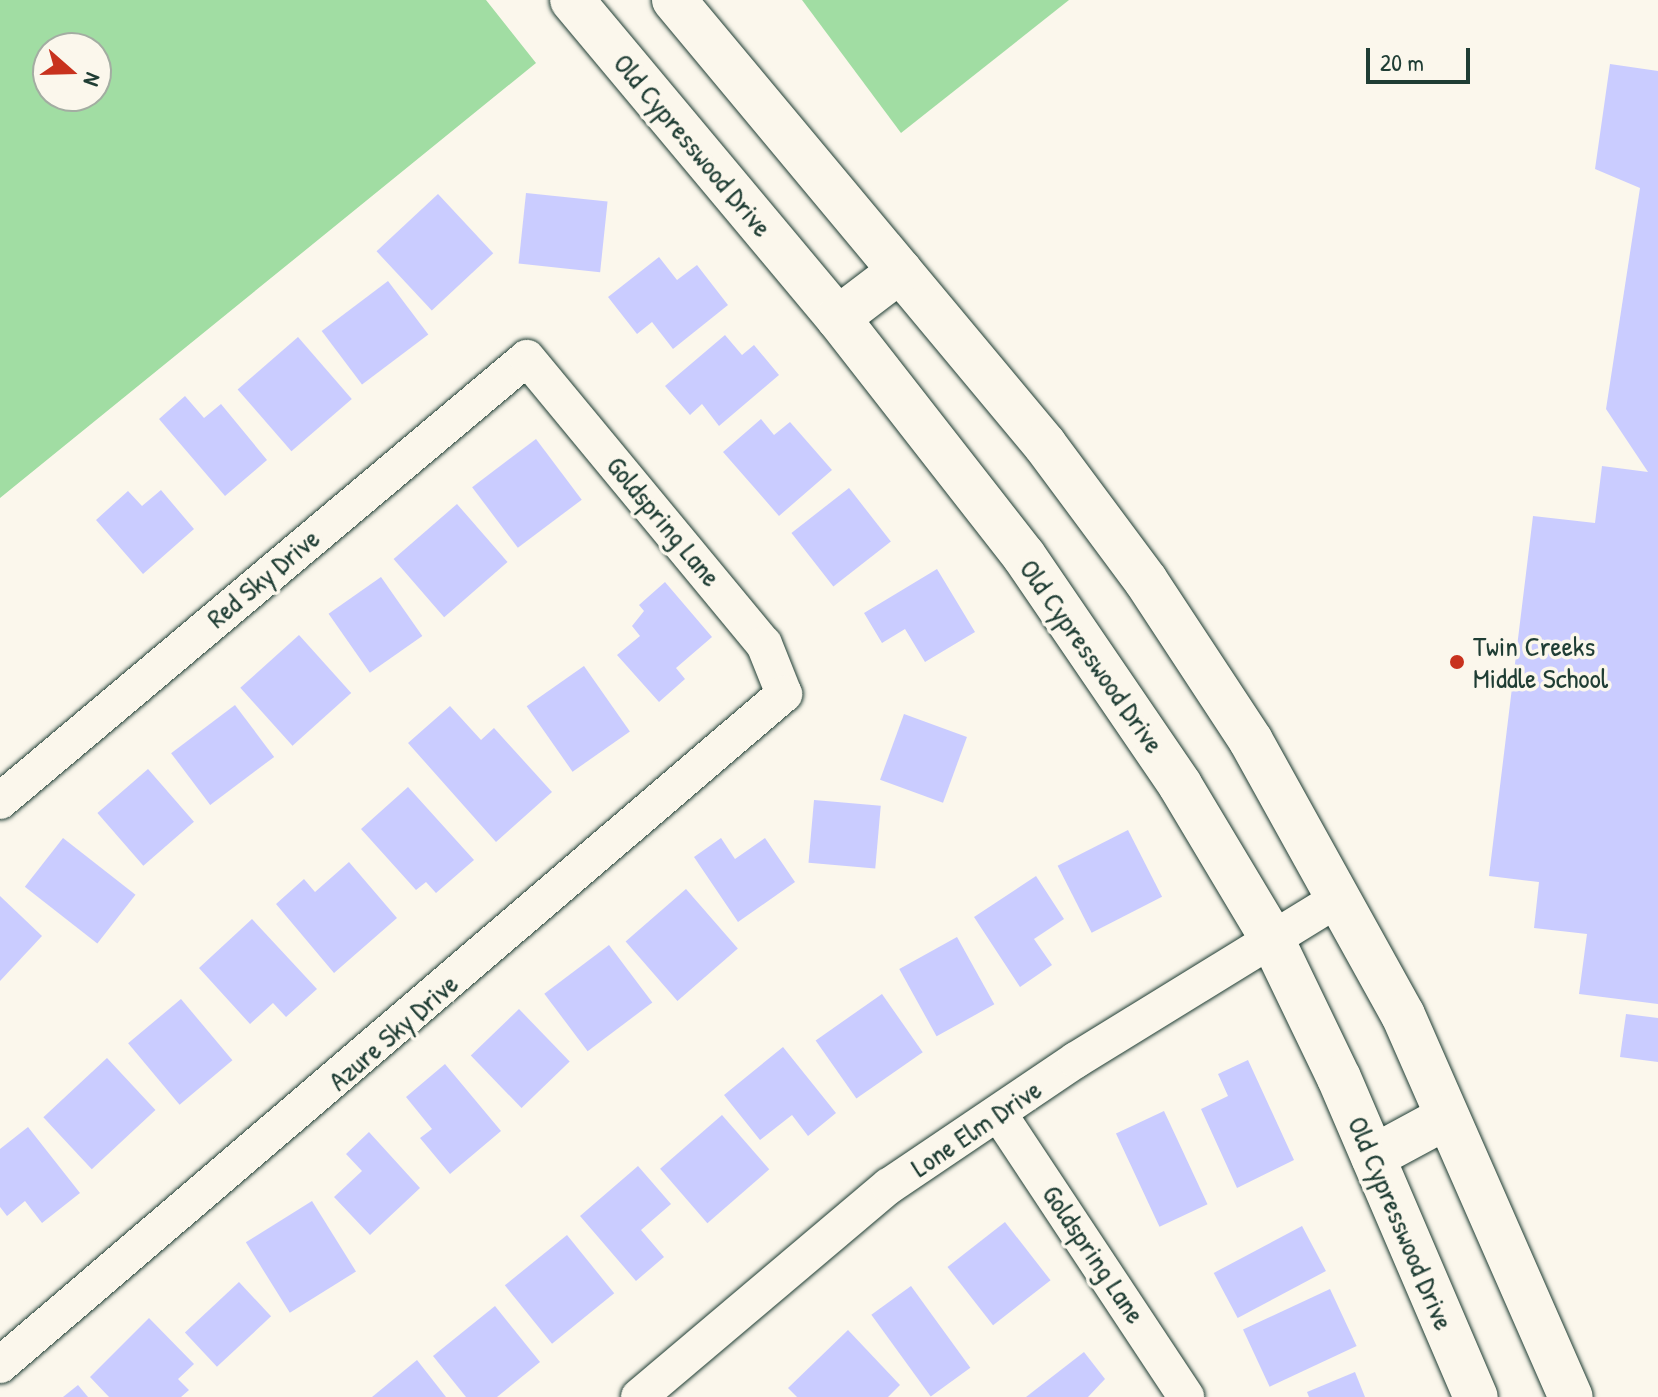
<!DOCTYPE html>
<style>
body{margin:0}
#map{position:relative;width:1658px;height:1397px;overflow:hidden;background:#fbf7ec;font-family:"Patrick Hand",sans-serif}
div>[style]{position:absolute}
.green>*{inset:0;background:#a1dda3}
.building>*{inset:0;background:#caccff;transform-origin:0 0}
.roads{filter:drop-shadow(0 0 2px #1f3d34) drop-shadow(0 0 2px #1f3d34)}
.street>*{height:36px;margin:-18px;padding:0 18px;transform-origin:18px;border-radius:18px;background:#fbf7ec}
.secondary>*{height:44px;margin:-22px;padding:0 22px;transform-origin:22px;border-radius:22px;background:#fbf7ec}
.dots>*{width:22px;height:22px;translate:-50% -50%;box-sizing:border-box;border:4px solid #fbf7ec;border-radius:50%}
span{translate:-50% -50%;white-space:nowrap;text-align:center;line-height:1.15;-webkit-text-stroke:7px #fbf7ec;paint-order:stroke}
.street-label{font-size:28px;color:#1f3d34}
.poi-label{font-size:28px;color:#1f3d34}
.left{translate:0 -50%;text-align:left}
.north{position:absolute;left:32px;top:32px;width:80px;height:80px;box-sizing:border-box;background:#fbf7ec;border:2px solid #a3ada2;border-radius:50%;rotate:110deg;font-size:22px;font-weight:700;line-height:32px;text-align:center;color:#1f3d34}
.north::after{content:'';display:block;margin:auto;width:28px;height:36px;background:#c8321e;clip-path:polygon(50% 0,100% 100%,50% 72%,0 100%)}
.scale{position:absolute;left:1366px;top:48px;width:104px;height:36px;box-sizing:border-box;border:4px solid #1f3d34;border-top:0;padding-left:10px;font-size:24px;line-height:28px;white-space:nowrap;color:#1f3d34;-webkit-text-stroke:6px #fbf7ec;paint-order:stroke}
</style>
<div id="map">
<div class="green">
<div style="clip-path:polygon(evenodd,0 0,486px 0,536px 63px,0 498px,0 0,96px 48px,96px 96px,48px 96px,48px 48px,96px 48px)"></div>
<div style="clip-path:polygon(802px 0,1069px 0,901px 133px)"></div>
</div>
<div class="building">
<div style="clip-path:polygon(1610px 64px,1658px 71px,1658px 1004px,1579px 994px,1587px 934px,1534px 928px,1539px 882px,1489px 876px,1533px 516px,1595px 523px,1602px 466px,1648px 472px,1606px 409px,1640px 188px,1595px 169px)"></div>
<div style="left:526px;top:193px;width:82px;height:71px;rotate:6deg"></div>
<div style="left:438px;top:194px;width:81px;height:84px;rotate:47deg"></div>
<div style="clip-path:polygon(659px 257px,677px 280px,697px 265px,728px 305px,673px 349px,652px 322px,637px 334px,608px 297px)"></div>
<div style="left:388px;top:281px;width:67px;height:83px;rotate:53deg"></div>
<div style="clip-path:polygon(725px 335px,742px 355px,754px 345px,779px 375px,719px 426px,702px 404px,690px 415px,665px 386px)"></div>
<div style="left:298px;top:337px;width:82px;height:80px;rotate:49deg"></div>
<div style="clip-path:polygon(185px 396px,204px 418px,221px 404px,267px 460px,225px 496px,159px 419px)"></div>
<div style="clip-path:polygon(761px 419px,774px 435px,790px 422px,832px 470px,779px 516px,723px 452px)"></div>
<div style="left:536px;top:439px;width:76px;height:80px;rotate:53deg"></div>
<div style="left:849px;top:488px;width:68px;height:73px;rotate:52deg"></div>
<div style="clip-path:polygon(161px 490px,194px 529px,143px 574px,96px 520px,128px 491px,142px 506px)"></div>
<div style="left:457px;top:504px;width:77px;height:84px;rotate:49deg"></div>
<div style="clip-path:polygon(937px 569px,975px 632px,925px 662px,905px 629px,882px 643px,864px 613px)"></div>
<div style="left:381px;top:577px;width:72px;height:64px;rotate:55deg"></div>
<div style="clip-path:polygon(665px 582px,712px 637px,676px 668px,685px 679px,659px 702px,617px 655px,640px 636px,632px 626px,644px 611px,639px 605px)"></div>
<div style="left:299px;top:635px;width:78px;height:79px;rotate:48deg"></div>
<div style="left:584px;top:666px;width:80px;height:70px;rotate:55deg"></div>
<div style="left:235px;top:705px;width:65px;height:80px;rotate:53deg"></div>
<div style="clip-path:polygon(450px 706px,481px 740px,494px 728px,552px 792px,496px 842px,408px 743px)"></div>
<div style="left:904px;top:714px;width:67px;height:70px;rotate:20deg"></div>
<div style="left:148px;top:769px;width:70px;height:67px;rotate:49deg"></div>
<div style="clip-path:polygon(408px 787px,474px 860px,436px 893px,426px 882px,416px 890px,361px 829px)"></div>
<div style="left:814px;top:800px;width:67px;height:63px;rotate:5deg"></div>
<div style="left:1128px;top:830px;width:75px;height:79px;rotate:63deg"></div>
<div style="left:63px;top:838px;width:92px;height:62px;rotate:38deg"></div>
<div style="clip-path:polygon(721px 838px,735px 859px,765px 838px,795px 882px,738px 922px,694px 857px)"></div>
<div style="clip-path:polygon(349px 862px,397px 918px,334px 973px,276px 904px,304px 879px,315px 892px)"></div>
<div style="clip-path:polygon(1036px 876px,1064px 919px,1034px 939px,1052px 965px,1020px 987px,974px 917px)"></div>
<div style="left:686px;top:889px;width:79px;height:80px;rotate:49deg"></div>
<div style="clip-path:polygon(0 896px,42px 936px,0 981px)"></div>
<div style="clip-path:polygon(252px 919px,317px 989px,286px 1017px,273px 1003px,250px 1024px,199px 968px)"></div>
<div style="left:957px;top:937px;width:77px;height:66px;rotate:61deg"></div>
<div style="left:609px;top:945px;width:72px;height:81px;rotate:53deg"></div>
<div style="left:882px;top:994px;width:71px;height:81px;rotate:55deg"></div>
<div style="left:181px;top:999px;width:80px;height:69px;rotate:50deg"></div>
<div style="left:519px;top:1009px;width:73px;height:67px;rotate:46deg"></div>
<div style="clip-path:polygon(1626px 1014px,1658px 1018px,1658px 1062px,1620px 1057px)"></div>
<div style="clip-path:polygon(783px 1047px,836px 1113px,808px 1136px,792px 1115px,760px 1140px,724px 1095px)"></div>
<div style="left:107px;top:1058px;width:71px;height:87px;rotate:47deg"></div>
<div style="clip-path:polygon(1248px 1060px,1294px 1160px,1237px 1188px,1201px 1109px,1228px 1096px,1218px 1074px)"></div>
<div style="clip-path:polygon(445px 1064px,501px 1131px,450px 1174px,420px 1138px,432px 1129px,406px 1097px)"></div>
<div style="left:1164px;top:1111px;width:103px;height:53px;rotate:65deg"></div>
<div style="left:722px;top:1115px;width:72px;height:82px;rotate:49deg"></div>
<div style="clip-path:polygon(28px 1127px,80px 1193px,42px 1223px,25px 1201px,7px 1216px,0 1207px,0 1149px)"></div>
<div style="clip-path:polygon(369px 1132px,420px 1188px,370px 1235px,334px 1197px,362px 1171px,346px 1154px)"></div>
<div style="clip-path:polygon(638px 1166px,671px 1204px,641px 1230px,664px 1257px,636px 1281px,580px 1216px)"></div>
<div style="left:312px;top:1201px;width:83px;height:78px;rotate:58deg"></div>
<div style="left:1005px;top:1222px;width:74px;height:73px;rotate:52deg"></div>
<div style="left:1302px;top:1226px;width:51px;height:100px;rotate:62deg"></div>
<div style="left:567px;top:1235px;width:75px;height:80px;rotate:51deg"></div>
<div style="left:239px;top:1282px;width:47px;height:74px;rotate:47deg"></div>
<div style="left:911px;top:1286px;width:101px;height:49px;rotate:54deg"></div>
<div style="left:1330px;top:1289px;width:63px;height:96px;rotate:65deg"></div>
<div style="clip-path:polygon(495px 1306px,540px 1362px,497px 1397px,466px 1397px,433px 1356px)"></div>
<div style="clip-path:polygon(149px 1318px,194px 1364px,178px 1379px,189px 1390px,181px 1397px,109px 1397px,90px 1377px)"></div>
<div style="clip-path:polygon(848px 1330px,900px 1385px,888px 1397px,797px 1397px,788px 1388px)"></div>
<div style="clip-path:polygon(1084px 1352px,1105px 1379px,1088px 1397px,1026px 1397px)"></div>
<div style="clip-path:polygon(417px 1360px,446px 1397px,372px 1397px)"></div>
<div style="clip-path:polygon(1355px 1372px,1365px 1397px,1309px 1397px,1307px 1392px)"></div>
<div style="clip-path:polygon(78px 1385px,88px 1397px,63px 1397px)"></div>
</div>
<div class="roads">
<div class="street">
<div style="left:0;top:801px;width:688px;rotate:-40.05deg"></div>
<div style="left:527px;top:358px;width:371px;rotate:50.4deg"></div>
<div style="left:764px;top:644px;width:54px;rotate:68.2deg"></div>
<div style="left:784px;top:694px;width:1032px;rotate:139.44deg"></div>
<div style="left:999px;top:1114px;width:339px;rotate:56.5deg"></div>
<div style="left:639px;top:1397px;width:327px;rotate:-40.2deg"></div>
<div style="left:889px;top:1186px;width:225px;rotate:-34deg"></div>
<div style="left:1076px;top:1060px;width:311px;rotate:-31.6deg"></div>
</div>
<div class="secondary">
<div style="left:572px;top:0;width:415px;rotate:50.1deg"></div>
<div style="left:838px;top:318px;width:302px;rotate:52deg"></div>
<div style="left:1024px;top:556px;width:277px;rotate:55.7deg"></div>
<div style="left:1180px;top:785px;width:179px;rotate:59.1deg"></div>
<div style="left:1272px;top:939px;width:154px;rotate:64.3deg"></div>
<div style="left:1339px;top:1078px;width:347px;rotate:66.8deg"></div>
<div style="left:674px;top:0;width:579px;rotate:50.18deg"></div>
<div style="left:1045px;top:445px;width:169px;rotate:53.4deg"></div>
<div style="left:1146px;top:581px;width:191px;rotate:56.7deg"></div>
<div style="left:1251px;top:741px;width:313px;rotate:61deg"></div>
<div style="left:1403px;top:1015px;width:417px;rotate:66.3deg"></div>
<div style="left:838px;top:318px;width:78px;rotate:-37.2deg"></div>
<div style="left:1373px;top:1157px;width:84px;rotate:-28.4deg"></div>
</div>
</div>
<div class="dots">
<div style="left:1457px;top:662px;background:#c8321e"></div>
</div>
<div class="street-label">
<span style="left:693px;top:145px;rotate:50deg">Old Cypresswood Drive</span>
<span style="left:664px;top:521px;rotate:50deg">Goldspring Lane</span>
<span style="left:263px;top:578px;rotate:-40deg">Red Sky Drive</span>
<span style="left:1092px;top:656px;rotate:55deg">Old Cypresswood Drive</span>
<span style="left:393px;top:1032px;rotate:-41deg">Azure Sky Drive</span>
<span style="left:976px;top:1128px;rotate:-34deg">Lone Elm Drive</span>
<span style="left:1401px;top:1223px;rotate:67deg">Old Cypresswood Drive</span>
<span style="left:1094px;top:1254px;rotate:56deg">Goldspring Lane</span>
</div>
<div class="poi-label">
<span class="left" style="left:1473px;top:662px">Twin Creeks<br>Middle School</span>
</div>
<div class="north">N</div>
<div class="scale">20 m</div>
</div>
